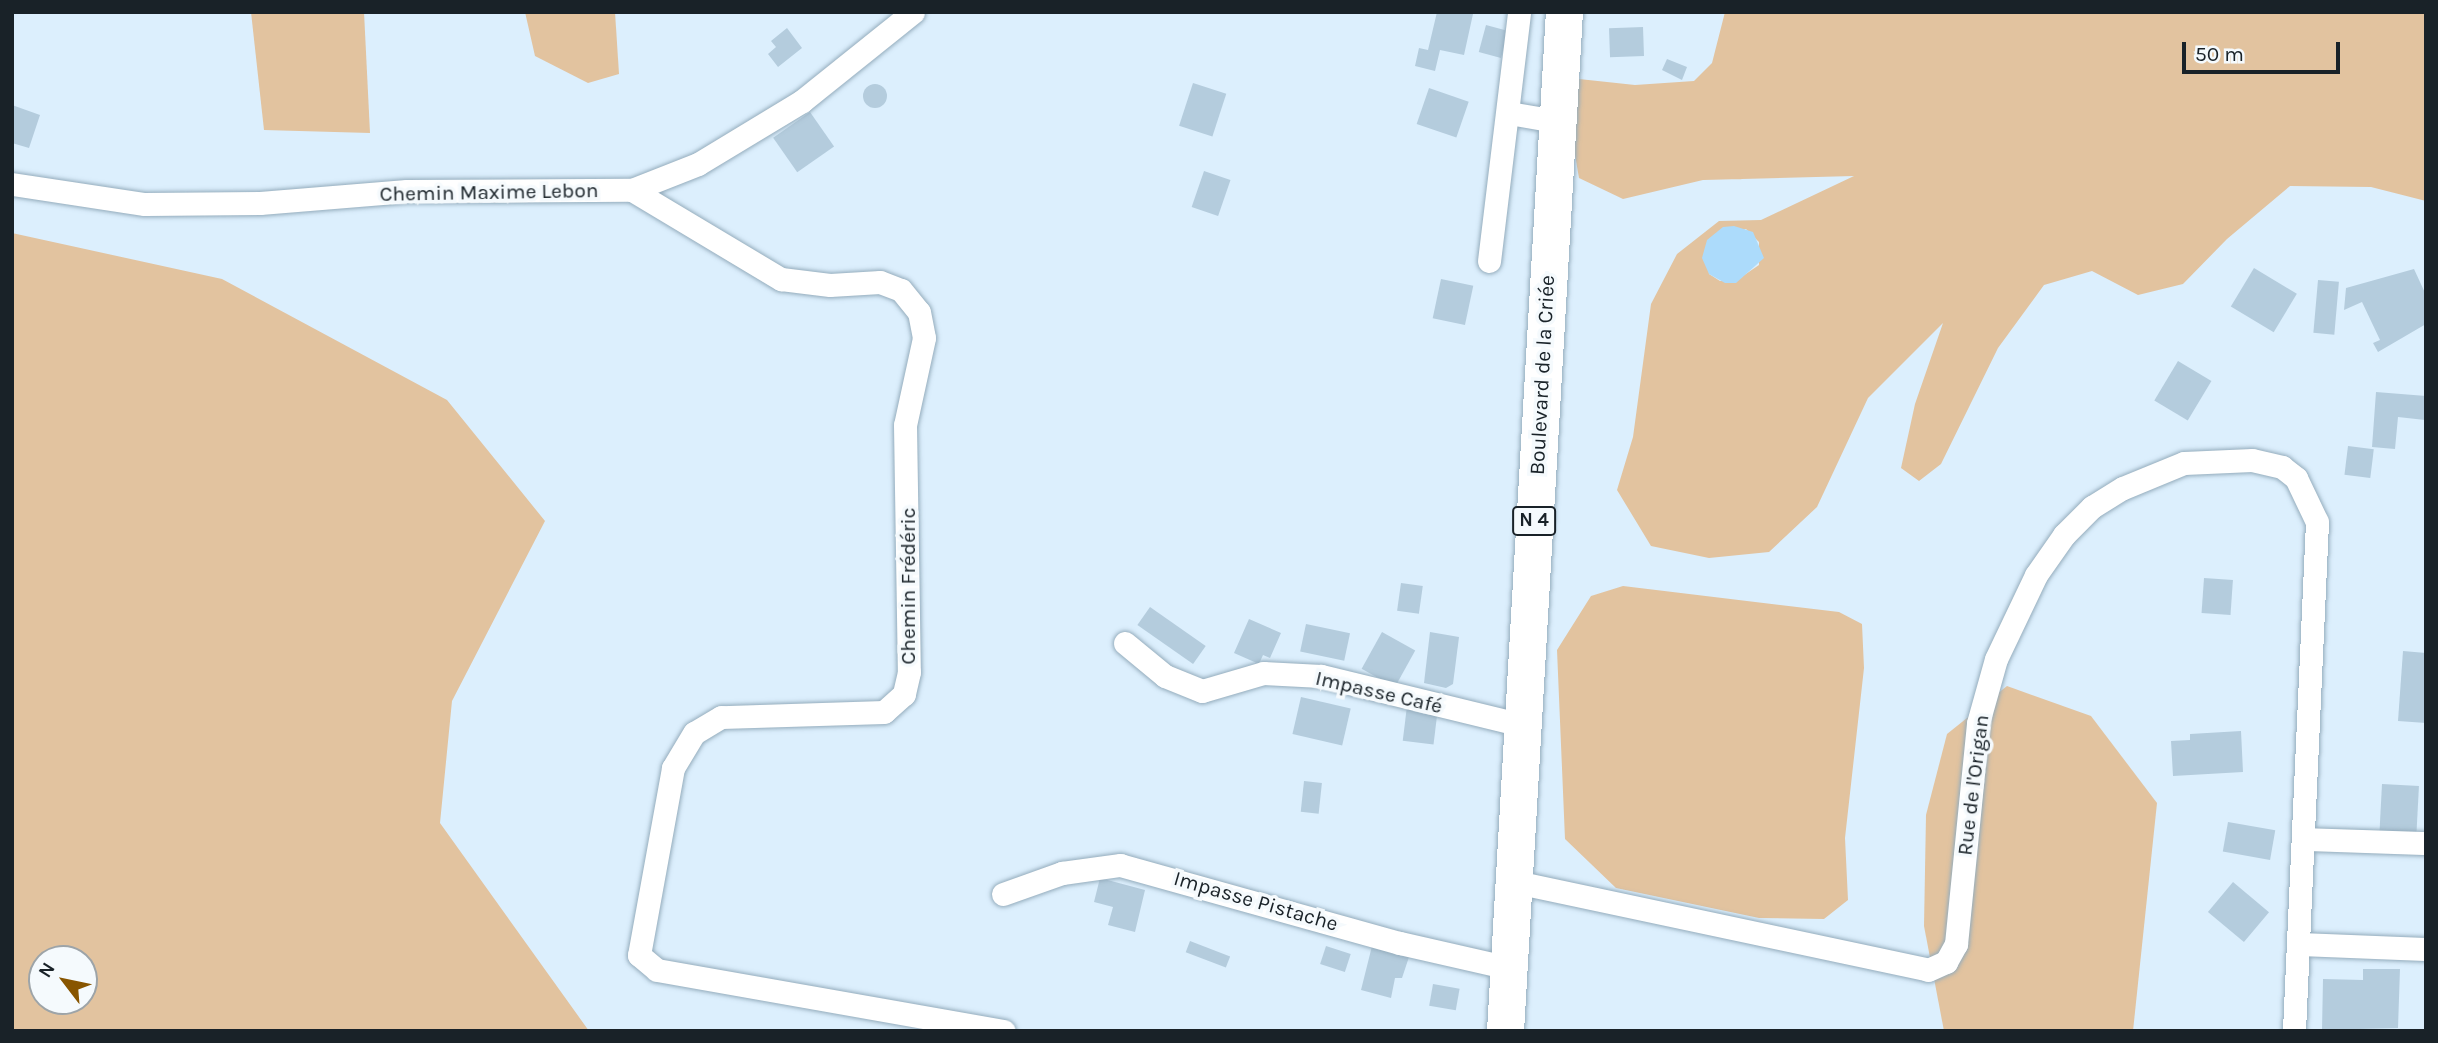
<!DOCTYPE html>
<meta charset="utf-8">
<style>
body{margin:0}
#map{position:relative;width:2438px;height:1043px;overflow:hidden;background:#dceffd;font-family:Karla,sans-serif}
div>[style]{position:absolute}
.green>*{inset:0;background:#e2c39f}
.water>*{inset:0;background:#acdbfb}
.building>*{inset:0;background:#b4ccdd;transform-origin:0 0}
.round{border-radius:50%}
.roads{filter:drop-shadow(0 0 2px #94acbc) drop-shadow(0 0 2px #94acbc)}
.street>*{height:23px;margin:-11.5px;padding:0 11.5px;transform-origin:11.5px;border-radius:11.5px;background:#fff}
.primary>*{height:37px;margin:-18.5px;padding:0 18.5px;transform-origin:18.5px;border-radius:18.5px;background:#fff}
span{translate:-50% -50%;white-space:nowrap;text-align:center;line-height:1.15;-webkit-text-stroke:7px #f5fafd;paint-order:stroke}
.shield-label span{padding:2px 5px;background:#f5fafd;border:2px solid;border-radius:5px;-webkit-text-stroke-width:0}
.shield-label{font-size:19px;color:#192228;font-weight:700}
.street-label{font-size:21px;color:#192228}
.frame{position:absolute;inset:0;border:14px solid #192228;pointer-events:none}
.north{position:absolute;left:28px;top:945px;width:70px;height:70px;box-sizing:border-box;background:#f5fafd;border:2px solid #9da4a8;border-radius:50%;rotate:302deg;font-size:19px;font-weight:700;line-height:28px;text-align:center;color:#192228}
.north::after{content:'';display:block;margin:auto;width:24px;height:32px;background:#850;clip-path:polygon(50% 0,100% 100%,50% 72%,0 100%)}
.scale{position:absolute;left:2182px;top:42px;width:158px;height:32px;box-sizing:border-box;border:4px solid #192228;border-top:0;padding-left:9px;font-size:21px;line-height:24px;white-space:nowrap;color:#192228;-webkit-text-stroke:5px #f5fafd;paint-order:stroke}
</style>
<div id="map">
<div class="green">
<div style="clip-path:polygon(251px 12px,364px 12px,370px 133px,264px 130px)"></div>
<div style="clip-path:polygon(525px 12px,615px 12px,619px 74px,588px 83px,535px 56px)"></div>
<div style="clip-path:polygon(evenodd,1725px 12px,2426px 12px,2426px 201px,2371px 187px,2290px 186px,2227px 239px,2183px 284px,2138px 295px,2092px 271px,2044px 285px,1998px 348px,1941px 464px,1919px 481px,1901px 468px,1915px 404px,1943px 323px,1868px 398px,1817px 507px,1769px 552px,1709px 558px,1651px 546px,1617px 490px,1633px 437px,1651px 304px,1677px 254px,1719px 221px,1761px 220px,1854px 176px,1703px 180px,1623px 199px,1579px 178px,1568px 114px,1579px 79px,1635px 85px,1694px 81px,1712px 63px,1725px 12px,1746px 229px,1759px 242px,1759px 265px,1737px 280px,1720px 281px,1709px 274px,1707px 241px,1746px 229px)"></div>
<div style="clip-path:polygon(evenodd,12px 233px,222px 279px,447px 400px,545px 521px,452px 701px,440px 823px,589px 1031px,12px 1031px,12px 233px,84px 959px,84px 1001px,42px 1001px,42px 959px,84px 959px)"></div>
<div style="clip-path:polygon(1623px 586px,1839px 612px,1862px 624px,1864px 668px,1845px 838px,1848px 900px,1824px 919px,1759px 918px,1616px 888px,1565px 839px,1557px 650px,1591px 596px)"></div>
<div style="clip-path:polygon(2007px 686px,2091px 716px,2157px 803px,2133px 1031px,1944px 1031px,1924px 926px,1926px 815px,1947px 734px)"></div>
</div>
<div class="water">
<div style="clip-path:polygon(1734px 226px,1753px 232px,1764px 258px,1736px 283px,1725px 283px,1709px 274px,1702px 258px,1707px 240px,1723px 227px)"></div>
</div>
<div class="building">
<div style="clip-path:polygon(1437px 12px,1473px 14px,1464px 55px,1440px 50px,1435px 71px,1415px 66px,1419px 48px,1428px 50px)"></div>
<div style="left:1486px;top:25px;width:23px;height:28px;rotate:15deg"></div>
<div style="left:1643px;top:27px;width:29px;height:34px;rotate:88deg"></div>
<div style="clip-path:polygon(787px 28px,802px 48px,778px 67px,768px 54px,776px 47px,771px 41px)"></div>
<div style="clip-path:polygon(1667px 59px,1687px 67px,1682px 80px,1662px 70px)"></div>
<div style="left:1193px;top:83px;width:35px;height:45px;rotate:18deg"></div>
<div class="round" style="left:863px;top:84px;width:24px;height:24px"></div>
<div style="left:1429px;top:88px;width:42px;height:38px;rotate:19deg"></div>
<div style="clip-path:polygon(12px 105px,40px 115px,29px 148px,12px 143px)"></div>
<div style="left:810px;top:112px;width:42px;height:45px;rotate:55deg"></div>
<div style="left:1204px;top:171px;width:28px;height:38px;rotate:19deg"></div>
<div style="left:2254px;top:268px;width:50px;height:45px;rotate:31deg"></div>
<div style="clip-path:polygon(2414px 269px,2426px 295px,2426px 324px,2378px 352px,2373px 343px,2380px 340px,2362px 302px,2344px 310px,2346px 288px)"></div>
<div style="left:1441px;top:279px;width:33px;height:40px;rotate:12deg"></div>
<div style="left:2318px;top:280px;width:21px;height:53px;rotate:5deg"></div>
<div style="left:2178px;top:361px;width:39px;height:46px;rotate:31deg"></div>
<div style="clip-path:polygon(2376px 392px,2426px 396px,2425px 420px,2398px 417px,2395px 449px,2372px 447px)"></div>
<div style="left:2348px;top:446px;width:26px;height:29px;rotate:7deg"></div>
<div style="left:2204px;top:578px;width:29px;height:35px;rotate:4deg"></div>
<div style="left:1401px;top:583px;width:22px;height:28px;rotate:8deg"></div>
<div style="left:1150px;top:607px;width:68px;height:22px;rotate:35deg"></div>
<div style="clip-path:polygon(1249px 619px,1281px 633px,1270px 658px,1263px 655px,1259px 664px,1234px 653px)"></div>
<div style="left:1306px;top:624px;width:45px;height:28px;rotate:12deg"></div>
<div style="left:1382px;top:632px;width:38px;height:42px;rotate:29deg"></div>
<div style="clip-path:polygon(1430px 632px,1459px 637px,1453px 684px,1446px 688px,1424px 683px)"></div>
<div style="clip-path:polygon(2403px 651px,2426px 653px,2426px 723px,2398px 721px)"></div>
<div style="left:1301px;top:697px;width:51px;height:38px;rotate:13deg"></div>
<div style="left:1407px;top:706px;width:31px;height:35px;rotate:7deg"></div>
<div style="clip-path:polygon(2241px 731px,2243px 772px,2173px 776px,2171px 741px,2190px 740px,2190px 734px)"></div>
<div style="left:1304px;top:781px;width:18px;height:31px;rotate:6deg"></div>
<div style="left:2382px;top:784px;width:37px;height:47px;rotate:3deg"></div>
<div style="left:2228px;top:822px;width:48px;height:30px;rotate:10deg"></div>
<div style="clip-path:polygon(1100px 878px,1145px 890px,1135px 932px,1108px 925px,1113px 907px,1094px 902px)"></div>
<div style="left:2233px;top:882px;width:47px;height:39px;rotate:40deg"></div>
<div style="left:1190px;top:941px;width:43px;height:12px;rotate:21deg"></div>
<div style="left:1326px;top:946px;width:26px;height:19px;rotate:18deg"></div>
<div style="clip-path:polygon(1372px 946px,1409px 957px,1402px 978px,1395px 978px,1391px 998px,1361px 990px)"></div>
<div style="clip-path:polygon(2363px 969px,2400px 969px,2398px 1028px,2322px 1030px,2323px 979px,2363px 980px)"></div>
<div style="left:1433px;top:984px;width:27px;height:22px;rotate:10deg"></div>
</div>
<div class="roads">
<div class="street">
<div style="left:1509px;top:113px;width:48px;rotate:9.7deg"></div>
<div style="left:12px;top:184px;width:134px;rotate:8.6deg"></div>
<div style="left:145px;top:204px;width:115px;rotate:-0.5deg"></div>
<div style="left:260px;top:203px;width:147px;rotate:-4.7deg"></div>
<div style="left:407px;top:191px;width:225px;rotate:-0.3deg"></div>
<div style="left:632px;top:190px;width:71px;rotate:-21.5deg"></div>
<div style="left:698px;top:164px;width:122px;rotate:-31.2deg"></div>
<div style="left:802px;top:101px;width:142px;rotate:-38.7deg"></div>
<div style="left:632px;top:190px;width:174px;rotate:30.9deg"></div>
<div style="left:781px;top:279px;width:49px;rotate:7deg"></div>
<div style="left:830px;top:285px;width:50px;rotate:-3.4deg"></div>
<div style="left:880px;top:282px;width:22px;rotate:21deg"></div>
<div style="left:901px;top:290px;width:28px;rotate:51deg"></div>
<div style="left:919px;top:312px;width:26px;rotate:79deg"></div>
<div style="left:924px;top:338px;width:89px;rotate:102.3deg"></div>
<div style="left:905px;top:425px;width:247px;rotate:89.1deg"></div>
<div style="left:909px;top:672px;width:23px;rotate:103deg"></div>
<div style="left:904px;top:694px;width:27px;rotate:138deg"></div>
<div style="left:884px;top:712px;width:163px;rotate:178.2deg"></div>
<div style="left:721px;top:717px;width:31px;rotate:149deg"></div>
<div style="left:694px;top:733px;width:41px;rotate:121deg"></div>
<div style="left:673px;top:768px;width:190px;rotate:100.3deg"></div>
<div style="left:639px;top:955px;width:23px;rotate:40deg"></div>
<div style="left:657px;top:970px;width:352px;rotate:10deg"></div>
<div style="left:1489px;top:261px;width:251px;rotate:-83.1deg"></div>
<div style="left:1125px;top:643px;width:52px;rotate:39.5deg"></div>
<div style="left:1165px;top:676px;width:40px;rotate:22deg"></div>
<div style="left:1202px;top:691px;width:64px;rotate:-16.4deg"></div>
<div style="left:1263px;top:673px;width:58px;rotate:3deg"></div>
<div style="left:1321px;top:676px;width:207px;rotate:13.7deg"></div>
<div style="left:2305px;top:839px;width:121px;rotate:1.9deg"></div>
<div style="left:1511px;top:881px;width:426px;rotate:12deg"></div>
<div style="left:1928px;top:970px;width:20px;rotate:-24deg"></div>
<div style="left:1946px;top:962px;width:21px;rotate:-61deg"></div>
<div style="left:1956px;top:944px;width:222px;rotate:-84.3deg"></div>
<div style="left:1978px;top:723px;width:66px;rotate:-74.3deg"></div>
<div style="left:1996px;top:659px;width:93px;rotate:-64.5deg"></div>
<div style="left:2036px;top:575px;width:49px;rotate:-55deg"></div>
<div style="left:2064px;top:535px;width:40px;rotate:-45deg"></div>
<div style="left:2092px;top:507px;width:36px;rotate:-32deg"></div>
<div style="left:2123px;top:488px;width:66px;rotate:-22.3deg"></div>
<div style="left:2184px;top:463px;width:68px;rotate:-2.5deg"></div>
<div style="left:2252px;top:460px;width:31px;rotate:13deg"></div>
<div style="left:2282px;top:467px;width:18px;rotate:38deg"></div>
<div style="left:2296px;top:478px;width:49px;rotate:64.5deg"></div>
<div style="left:2317px;top:522px;width:510px;rotate:92.59deg"></div>
<div style="left:1003px;top:894px;width:63px;rotate:-19.6deg"></div>
<div style="left:1062px;top:873px;width:59px;rotate:-7.9deg"></div>
<div style="left:1120px;top:865px;width:291px;rotate:15.6deg"></div>
<div style="left:1400px;top:943px;width:112px;rotate:12.9deg"></div>
<div style="left:2299px;top:944px;width:127px;rotate:2.3deg"></div>
</div>
<div class="primary">
<div style="left:1505px;top:1031px;width:1021px;rotate:-86.69deg"></div>
</div>
</div>
<div class="shield-label">
<span style="left:1534px;top:521px">N 4</span>
</div>
<div class="street-label">
<span style="left:489px;top:192px;rotate:-1deg">Chemin Maxime Lebon</span>
<span style="left:1542px;top:375px;rotate:-87deg">Boulevard de la Criée</span>
<span style="left:908px;top:586px;rotate:-90deg">Chemin Frédéric</span>
<span style="left:1379px;top:692px;rotate:13deg">Impasse Café</span>
<span style="left:1973px;top:785px;rotate:-83deg">Rue de l'Origan</span>
<span style="left:1256px;top:901px;rotate:16deg">Impasse Pistache</span>
</div>
<div class="frame"></div>
<div class="north">N</div>
<div class="scale">50 m</div>
</div>
